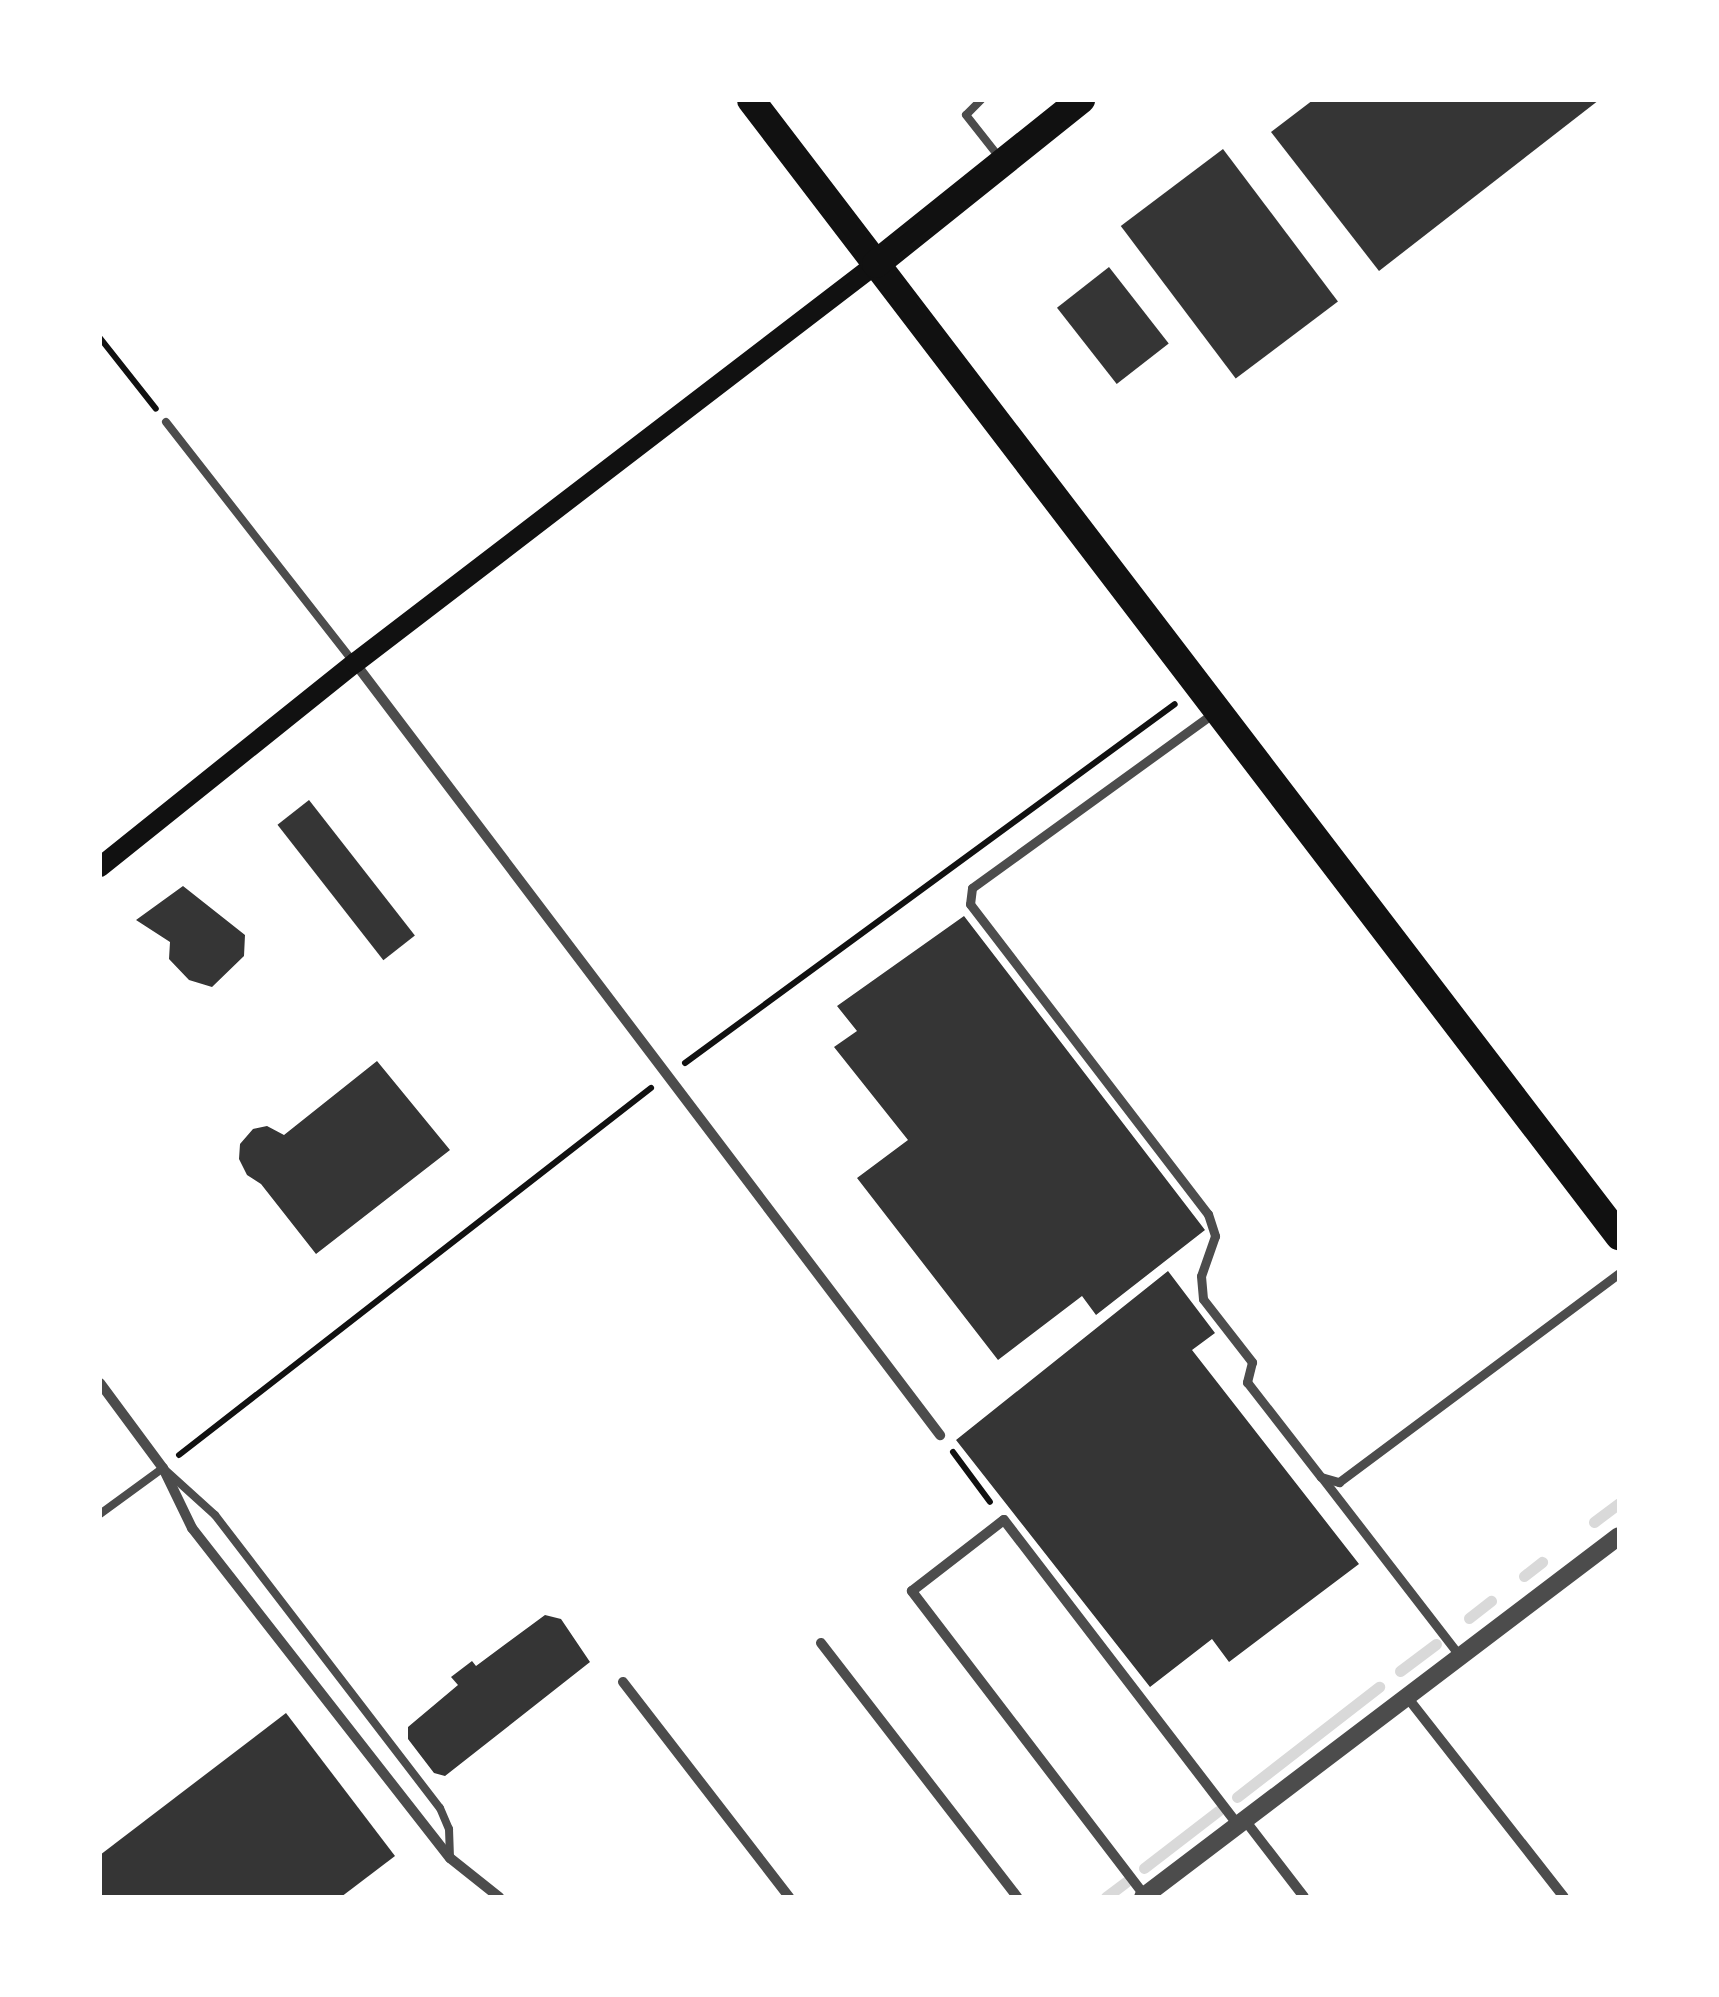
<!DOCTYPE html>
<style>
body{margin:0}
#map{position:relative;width:1719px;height:1997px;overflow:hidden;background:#fff;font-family:Raleway,sans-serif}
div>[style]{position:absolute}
.stream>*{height:11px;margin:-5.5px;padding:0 5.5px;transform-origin:5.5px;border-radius:5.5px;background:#d9d9d9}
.building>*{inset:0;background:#353535;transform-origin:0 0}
.path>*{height:6px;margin:-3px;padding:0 3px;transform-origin:3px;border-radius:3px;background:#111}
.service>*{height:8px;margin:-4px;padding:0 4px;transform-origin:4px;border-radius:4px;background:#4c4c4c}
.pedestrian>*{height:9px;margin:-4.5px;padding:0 4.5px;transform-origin:4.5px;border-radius:4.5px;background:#4c4c4c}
.minor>*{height:10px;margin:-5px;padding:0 5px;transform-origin:5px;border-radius:5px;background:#4c4c4c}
.tertiary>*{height:18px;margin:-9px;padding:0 9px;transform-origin:9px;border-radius:9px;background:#4c4c4c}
.secondary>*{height:20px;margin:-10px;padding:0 10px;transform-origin:10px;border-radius:10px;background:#111}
.trunk>*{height:28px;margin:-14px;padding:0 14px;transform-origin:14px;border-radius:14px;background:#111}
span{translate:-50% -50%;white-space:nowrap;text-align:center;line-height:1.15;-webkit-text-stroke:10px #fff;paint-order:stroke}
.frame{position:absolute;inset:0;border:102px solid #fff;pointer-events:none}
</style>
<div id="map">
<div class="stream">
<div style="left:1594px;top:1522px;width:31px;rotate:-37deg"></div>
<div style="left:1524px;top:1576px;width:23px;rotate:-38deg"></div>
<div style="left:1469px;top:1618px;width:28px;rotate:-38deg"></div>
<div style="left:1400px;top:1671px;width:45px;rotate:-36.9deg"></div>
<div style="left:1237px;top:1797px;width:180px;rotate:-37.8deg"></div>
<div style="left:1144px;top:1868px;width:93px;rotate:-37.6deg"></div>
<div style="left:1106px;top:1897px;width:25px;rotate:-37deg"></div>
</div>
<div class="building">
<div style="clip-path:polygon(1313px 100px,1599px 100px,1379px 271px,1271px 132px)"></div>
<div style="left:1223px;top:149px;width:191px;height:128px;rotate:53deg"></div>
<div style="left:1109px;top:267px;width:97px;height:66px;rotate:52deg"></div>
<div style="left:309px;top:800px;width:172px;height:40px;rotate:52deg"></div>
<div style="clip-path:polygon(183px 886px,245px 935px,244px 956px,212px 987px,189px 980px,169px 959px,170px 942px,136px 920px)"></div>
<div style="clip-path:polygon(964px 916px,1205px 1230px,1096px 1315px,1082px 1296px,998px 1360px,857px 1178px,908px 1140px,834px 1047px,857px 1031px,837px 1006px)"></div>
<div style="clip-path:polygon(377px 1061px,450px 1150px,316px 1254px,261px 1184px,247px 1175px,239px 1159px,240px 1144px,253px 1129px,267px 1126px,284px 1135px)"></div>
<div style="clip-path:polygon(1168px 1271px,1215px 1333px,1192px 1350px,1359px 1564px,1229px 1662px,1212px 1639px,1150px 1687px,956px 1440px)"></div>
<div style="clip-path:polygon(545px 1615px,561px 1619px,590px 1662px,445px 1776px,434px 1773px,408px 1739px,408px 1727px,458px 1685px,451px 1677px,472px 1661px,476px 1666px)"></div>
<div style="clip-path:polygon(286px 1713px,395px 1856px,341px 1897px,100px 1897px,100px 1855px)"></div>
</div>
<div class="path">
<div style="left:100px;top:338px;width:90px;rotate:51.7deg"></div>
<div style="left:685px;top:1063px;width:607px;rotate:-36.23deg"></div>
<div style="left:953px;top:1452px;width:62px;rotate:53.5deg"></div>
<div style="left:179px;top:1455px;width:598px;rotate:-37.87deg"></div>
</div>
<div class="service">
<div style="left:981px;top:100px;width:21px;rotate:135deg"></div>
<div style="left:966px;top:115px;width:55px;rotate:51.7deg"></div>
<div style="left:166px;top:422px;width:302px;rotate:52deg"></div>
<div style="left:100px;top:1514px;width:78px;rotate:-36.1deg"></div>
<div style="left:163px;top:1468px;width:70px;rotate:42.1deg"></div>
<div style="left:215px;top:1515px;width:369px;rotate:52.5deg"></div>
<div style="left:440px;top:1808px;width:23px;rotate:67deg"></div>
<div style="left:449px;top:1829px;width:29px;rotate:88deg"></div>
</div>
<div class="pedestrian">
<div style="left:1215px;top:712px;width:300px;rotate:144.1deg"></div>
<div style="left:972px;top:888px;width:16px;rotate:97deg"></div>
<div style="left:970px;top:904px;width:391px;rotate:52.5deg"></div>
<div style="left:1208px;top:1214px;width:23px;rotate:72deg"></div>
<div style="left:1215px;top:1236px;width:42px;rotate:109.3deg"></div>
<div style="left:1201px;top:1276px;width:23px;rotate:85deg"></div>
<div style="left:1203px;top:1299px;width:80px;rotate:52.1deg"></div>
<div style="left:1252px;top:1362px;width:21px;rotate:104deg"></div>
<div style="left:1247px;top:1382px;width:120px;rotate:52.1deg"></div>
<div style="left:1321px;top:1477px;width:19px;rotate:16deg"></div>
<div style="left:1339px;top:1482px;width:349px;rotate:-36.7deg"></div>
<div style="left:1323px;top:1479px;width:224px;rotate:52.3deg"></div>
</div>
<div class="minor">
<div style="left:355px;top:663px;width:969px;rotate:52.85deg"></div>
<div style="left:100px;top:1383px;width:106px;rotate:53.5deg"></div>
<div style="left:163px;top:1468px;width:67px;rotate:64.2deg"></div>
<div style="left:192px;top:1528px;width:419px;rotate:52deg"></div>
<div style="left:450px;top:1858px;width:63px;rotate:38.5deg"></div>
<div style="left:821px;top:1643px;width:321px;rotate:52.3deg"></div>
<div style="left:623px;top:1682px;width:272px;rotate:52.3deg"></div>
<div style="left:1407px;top:1697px;width:254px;rotate:51.9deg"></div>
<div style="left:1244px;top:1819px;width:98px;rotate:52.4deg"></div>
<div style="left:1145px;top:1896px;width:384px;rotate:-127.4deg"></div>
<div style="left:912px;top:1591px;width:116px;rotate:-37.7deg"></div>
<div style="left:1004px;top:1520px;width:383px;rotate:52.5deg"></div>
</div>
<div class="tertiary">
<div style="left:1143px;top:1897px;width:597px;rotate:-37.18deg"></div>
</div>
<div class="secondary">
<div style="left:100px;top:867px;width:327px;rotate:-38.7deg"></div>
<div style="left:355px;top:663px;width:656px;rotate:-37.45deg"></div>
</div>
<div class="trunk">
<div style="left:751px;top:100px;width:1430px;rotate:52.62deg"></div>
<div style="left:876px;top:264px;width:263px;rotate:-38.7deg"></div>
</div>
<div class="frame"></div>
</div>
